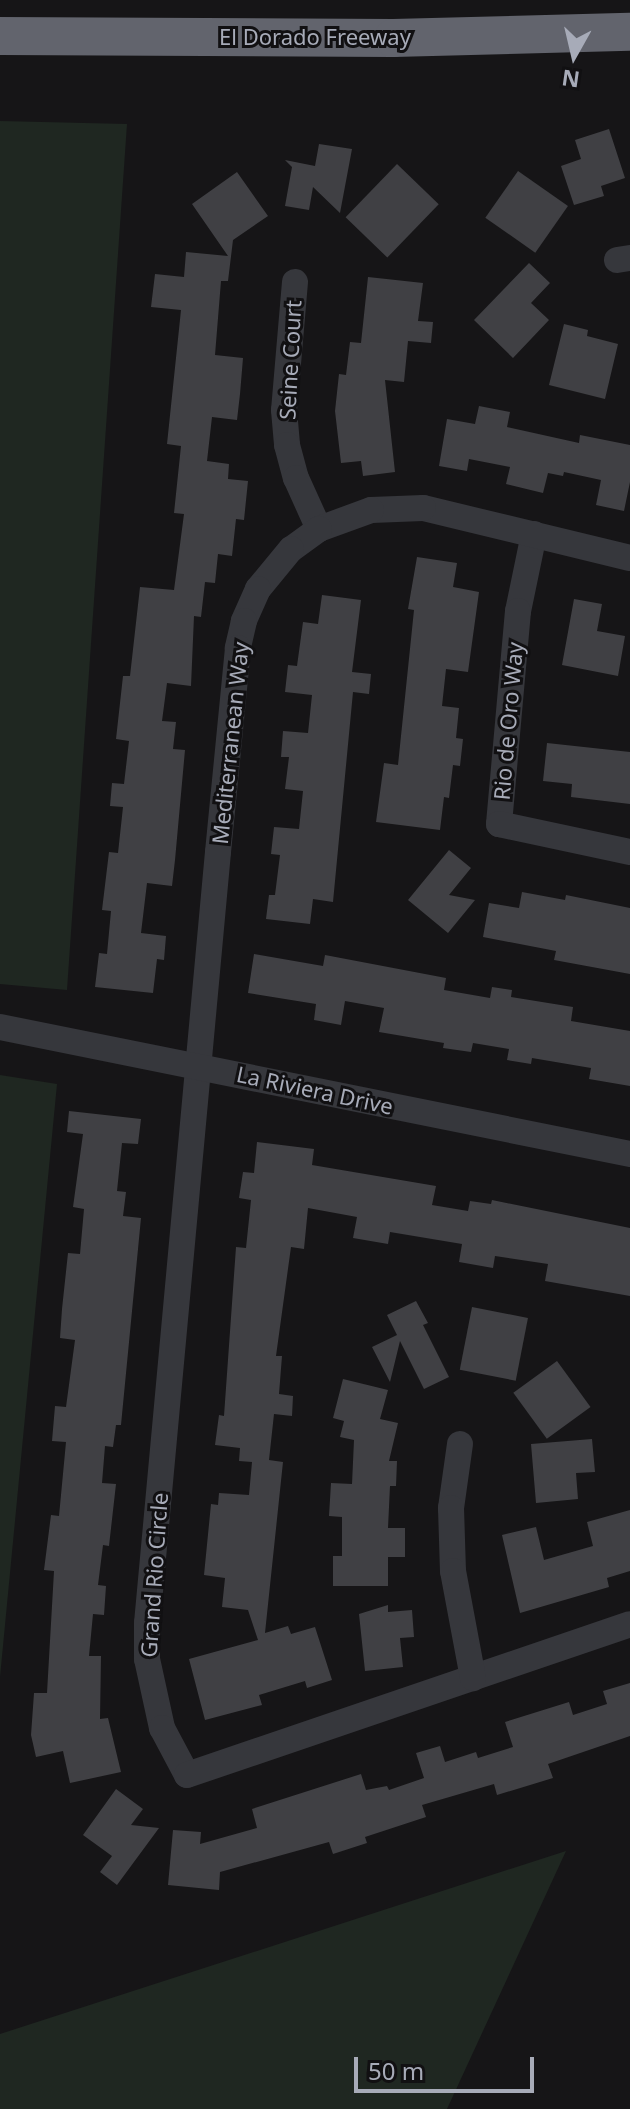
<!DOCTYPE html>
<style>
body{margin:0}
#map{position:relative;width:630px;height:2109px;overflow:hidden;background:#161517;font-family:"Noto Sans",sans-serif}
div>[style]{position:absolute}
.green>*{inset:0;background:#1f2721}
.building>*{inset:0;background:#404044;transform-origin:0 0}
.minor>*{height:26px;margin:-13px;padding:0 13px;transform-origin:13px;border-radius:13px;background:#36373c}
.highway>*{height:38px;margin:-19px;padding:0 19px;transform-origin:19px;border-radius:19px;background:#62646d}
span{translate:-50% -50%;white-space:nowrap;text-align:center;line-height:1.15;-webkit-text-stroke:6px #111012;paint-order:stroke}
.street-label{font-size:22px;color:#a7abb8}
.north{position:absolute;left:534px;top:16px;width:80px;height:80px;-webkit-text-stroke:6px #111012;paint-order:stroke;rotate:188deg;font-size:22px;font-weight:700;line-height:32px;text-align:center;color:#a7abb8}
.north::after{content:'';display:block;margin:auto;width:28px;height:36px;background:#a7abb8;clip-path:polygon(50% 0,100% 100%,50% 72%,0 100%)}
.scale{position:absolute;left:354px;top:2057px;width:180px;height:36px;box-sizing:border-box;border:4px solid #a7abb8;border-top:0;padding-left:10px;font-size:24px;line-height:28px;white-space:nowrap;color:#a7abb8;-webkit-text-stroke:6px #111012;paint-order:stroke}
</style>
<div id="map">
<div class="green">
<div style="clip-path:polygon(0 121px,127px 124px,67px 990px,0 984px)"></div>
<div style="clip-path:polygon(0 1075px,57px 1084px,0 1677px)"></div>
<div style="clip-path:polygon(566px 1851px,447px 2109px,0 2109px,0 2034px)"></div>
</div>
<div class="building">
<div style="clip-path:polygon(609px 129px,625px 178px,601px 186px,604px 196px,574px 205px,561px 166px,581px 159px,575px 140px)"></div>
<div style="clip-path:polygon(319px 144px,352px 149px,340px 213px,313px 187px,309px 210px,285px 206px,292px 167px,285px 160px,315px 166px)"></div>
<div style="left:397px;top:164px;width:58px;height:74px;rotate:44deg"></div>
<div style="left:518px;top:171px;width:61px;height:57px;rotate:35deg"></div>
<div style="clip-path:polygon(237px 172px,268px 216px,233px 240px,228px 281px,221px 281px,215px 355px,243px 358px,240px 394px,237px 420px,212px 417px,207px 461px,229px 464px,228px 479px,248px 481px,244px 520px,236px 519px,232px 556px,218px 554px,215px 583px,205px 582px,201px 617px,194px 616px,191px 686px,167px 683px,162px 721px,176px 722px,173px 749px,185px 750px,175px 860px,172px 886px,147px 883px,141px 933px,166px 936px,164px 960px,157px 959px,153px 993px,95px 987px,99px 953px,107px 954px,111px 911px,102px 910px,109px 852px,118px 853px,123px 807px,110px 806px,112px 783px,124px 784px,129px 741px,116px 739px,123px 676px,130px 676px,140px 587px,174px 590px,184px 514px,174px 513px,181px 446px,167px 444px,181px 310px,151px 307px,155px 274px,184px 277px,186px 252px,228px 256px,192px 204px)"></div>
<div style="clip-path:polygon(529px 263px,550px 283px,531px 303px,549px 320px,513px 358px,474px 320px)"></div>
<div style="clip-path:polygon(368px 277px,423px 283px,418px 321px,433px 322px,431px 343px,408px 341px,404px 382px,385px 380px,395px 472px,363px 476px,361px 461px,341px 463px,335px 411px,339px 374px,346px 375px,350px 342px,361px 343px)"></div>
<div style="clip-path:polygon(564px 324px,588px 330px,587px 336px,618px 344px,605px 399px,549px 385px)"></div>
<div style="clip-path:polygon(479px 406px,510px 412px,507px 427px,579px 443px,580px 435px,630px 445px,630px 482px,624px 511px,596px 505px,601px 480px,564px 472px,563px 476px,548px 473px,543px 493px,506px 484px,510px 467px,469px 459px,467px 471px,439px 466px,447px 419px,475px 424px)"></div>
<div style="clip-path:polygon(417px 557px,457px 563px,453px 587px,479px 592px,468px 672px,446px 669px,442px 706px,459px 708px,456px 738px,463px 739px,460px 766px,453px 765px,449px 798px,444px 797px,440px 830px,376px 822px,384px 763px,398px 765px,414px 610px,408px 609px)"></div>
<div style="clip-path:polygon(322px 595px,361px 600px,352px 672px,371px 674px,369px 694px,353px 692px,333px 902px,313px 899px,310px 924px,266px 919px,269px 895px,275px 895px,280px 855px,271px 854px,274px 827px,299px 829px,303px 791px,285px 789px,289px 757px,281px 757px,283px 731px,308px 733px,312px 695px,285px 692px,288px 665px,297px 666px,303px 622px,318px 624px)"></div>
<div style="clip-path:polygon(574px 599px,602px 604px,597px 631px,625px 636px,618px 676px,562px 665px)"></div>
<div style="clip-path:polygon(547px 743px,630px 752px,630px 804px,571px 797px,572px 784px,543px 781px)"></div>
<div style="clip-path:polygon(449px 850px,471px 868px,449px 895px,475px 900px,448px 933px,408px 900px)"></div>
<div style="clip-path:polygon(522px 892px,565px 900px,566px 895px,630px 908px,630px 974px,554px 960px,556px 951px,483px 937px,489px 903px,519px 908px)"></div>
<div style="clip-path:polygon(254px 954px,323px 966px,325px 955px,446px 978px,444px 990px,490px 998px,492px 987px,512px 990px,511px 997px,573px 1007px,571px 1021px,630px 1031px,630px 1086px,589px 1079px,591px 1068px,532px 1058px,531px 1064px,507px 1060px,509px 1049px,473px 1043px,471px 1052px,443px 1048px,444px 1043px,379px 1032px,384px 1008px,345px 1001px,341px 1025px,314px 1020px,316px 1004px,248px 993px)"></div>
<div style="clip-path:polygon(69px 1111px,141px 1119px,138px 1144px,122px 1143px,117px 1191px,126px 1192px,123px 1216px,141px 1218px,121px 1425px,116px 1425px,113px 1447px,105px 1446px,102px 1483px,116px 1484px,109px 1546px,103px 1545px,98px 1585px,106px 1586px,104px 1615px,93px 1614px,89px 1656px,101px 1656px,100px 1719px,108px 1718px,121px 1772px,70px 1783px,63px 1751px,36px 1757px,31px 1735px,34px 1693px,47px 1693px,54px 1571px,44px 1570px,51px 1515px,59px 1516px,66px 1442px,52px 1441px,55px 1406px,66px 1407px,75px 1340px,60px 1338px,62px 1309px,68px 1253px,80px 1254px,84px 1209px,73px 1207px,83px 1134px,67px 1132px)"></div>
<div style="clip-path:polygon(257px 1142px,314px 1149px,312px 1165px,436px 1186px,432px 1205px,468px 1211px,470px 1201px,491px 1204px,492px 1200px,630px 1228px,630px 1296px,545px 1281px,548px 1264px,495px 1256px,493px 1268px,459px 1262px,462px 1244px,390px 1232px,388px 1244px,353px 1238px,357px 1217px,308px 1208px,304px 1249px,291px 1247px,276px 1356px,282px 1356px,279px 1394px,293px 1396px,292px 1416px,274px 1414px,269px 1460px,283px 1462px,265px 1633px,288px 1626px,291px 1634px,315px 1627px,332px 1680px,307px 1688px,305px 1681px,259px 1695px,262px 1705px,205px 1720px,189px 1659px,258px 1640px,248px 1610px,222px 1607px,225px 1578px,204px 1575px,211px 1504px,218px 1505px,219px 1493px,249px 1495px,252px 1462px,239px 1461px,240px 1448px,215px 1445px,219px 1415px,224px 1416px,236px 1247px,246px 1248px,251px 1200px,239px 1198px,243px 1172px,254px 1173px)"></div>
<div style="clip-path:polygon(416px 1301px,428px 1323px,423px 1325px,449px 1377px,424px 1389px,400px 1341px,390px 1382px,372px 1347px,397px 1335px,387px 1315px)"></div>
<div style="left:472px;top:1307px;width:57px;height:64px;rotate:11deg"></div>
<div style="left:557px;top:1361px;width:57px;height:54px;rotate:54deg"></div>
<div style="clip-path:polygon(343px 1379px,388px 1390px,380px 1419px,398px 1423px,389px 1461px,397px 1461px,396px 1486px,390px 1486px,388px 1528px,405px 1528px,405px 1557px,388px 1557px,388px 1586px,333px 1586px,333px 1556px,342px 1556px,342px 1517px,329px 1516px,331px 1483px,352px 1484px,354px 1440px,340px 1437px,344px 1421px,333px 1418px)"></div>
<div style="clip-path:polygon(592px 1439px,595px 1472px,576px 1473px,578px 1499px,536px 1503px,531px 1444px)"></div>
<div style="clip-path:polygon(630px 1510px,630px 1571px,607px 1578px,609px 1587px,520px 1613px,502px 1535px,536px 1527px,544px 1560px,593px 1546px,587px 1522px)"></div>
<div style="clip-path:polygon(388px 1605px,388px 1612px,412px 1610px,414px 1637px,400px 1638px,403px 1667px,365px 1671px,359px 1614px)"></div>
<div style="clip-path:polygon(630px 1683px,630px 1736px,548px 1764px,553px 1778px,497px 1795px,494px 1784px,422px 1805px,426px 1817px,365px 1837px,367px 1843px,333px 1854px,329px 1842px,220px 1872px,219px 1890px,168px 1885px,173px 1830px,201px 1832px,200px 1844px,257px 1828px,252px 1809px,361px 1774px,366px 1790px,387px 1786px,389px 1790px,424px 1778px,416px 1753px,440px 1746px,445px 1762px,476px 1752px,478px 1758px,513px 1747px,505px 1722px,569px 1702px,573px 1715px,607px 1704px,603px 1691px)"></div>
<div style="clip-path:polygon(116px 1789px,143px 1809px,131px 1825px,159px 1828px,117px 1885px,100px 1872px,112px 1856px,83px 1835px)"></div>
</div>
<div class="minor">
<div style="left:617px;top:260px;width:13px;rotate:-9deg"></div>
<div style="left:295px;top:282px;width:128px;rotate:94.9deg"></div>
<div style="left:284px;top:410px;width:35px;rotate:85deg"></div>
<div style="left:287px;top:445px;width:34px;rotate:75deg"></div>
<div style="left:296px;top:478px;width:56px;rotate:65.7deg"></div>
<div style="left:534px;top:534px;width:79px;rotate:101.7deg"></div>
<div style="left:518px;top:611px;width:214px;rotate:95.1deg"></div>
<div style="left:499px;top:824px;width:134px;rotate:12.1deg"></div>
<div style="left:630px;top:558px;width:213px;rotate:-166.4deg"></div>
<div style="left:423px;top:508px;width:52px;rotate:177.8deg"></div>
<div style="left:371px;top:510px;width:55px;rotate:159.9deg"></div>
<div style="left:319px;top:529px;width:34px;rotate:144deg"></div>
<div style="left:291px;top:549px;width:52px;rotate:129.5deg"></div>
<div style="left:258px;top:589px;width:35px;rotate:114deg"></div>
<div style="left:244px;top:621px;width:28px;rotate:103deg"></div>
<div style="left:238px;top:648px;width:205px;rotate:95.6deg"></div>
<div style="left:218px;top:852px;width:774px;rotate:95.26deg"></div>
<div style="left:147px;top:1623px;width:36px;rotate:90deg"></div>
<div style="left:147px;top:1659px;width:71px;rotate:77.7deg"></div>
<div style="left:162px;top:1728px;width:53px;rotate:62deg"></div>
<div style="left:187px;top:1775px;width:468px;rotate:-18.8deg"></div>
<div style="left:0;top:1027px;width:643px;rotate:11.4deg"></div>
<div style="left:460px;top:1444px;width:65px;rotate:98deg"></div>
<div style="left:451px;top:1508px;width:63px;rotate:88.2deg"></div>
<div style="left:453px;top:1571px;width:109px;rotate:79.4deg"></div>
</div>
<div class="highway">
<div style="left:0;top:36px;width:393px;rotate:0.3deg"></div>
<div style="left:393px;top:38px;width:237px;rotate:-1.5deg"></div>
</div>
<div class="street-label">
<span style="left:315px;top:37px">El Dorado Freeway</span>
<span style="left:290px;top:360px;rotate:-87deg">Seine Court</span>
<span style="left:508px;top:721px;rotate:-85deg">Rio de Oro Way</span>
<span style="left:230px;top:743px;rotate:-84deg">Mediterranean Way</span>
<span style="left:315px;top:1090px;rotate:12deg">La Riviera Drive</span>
<span style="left:154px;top:1575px;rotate:-86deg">Grand Rio Circle</span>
</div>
<div class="north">N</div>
<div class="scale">50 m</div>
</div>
